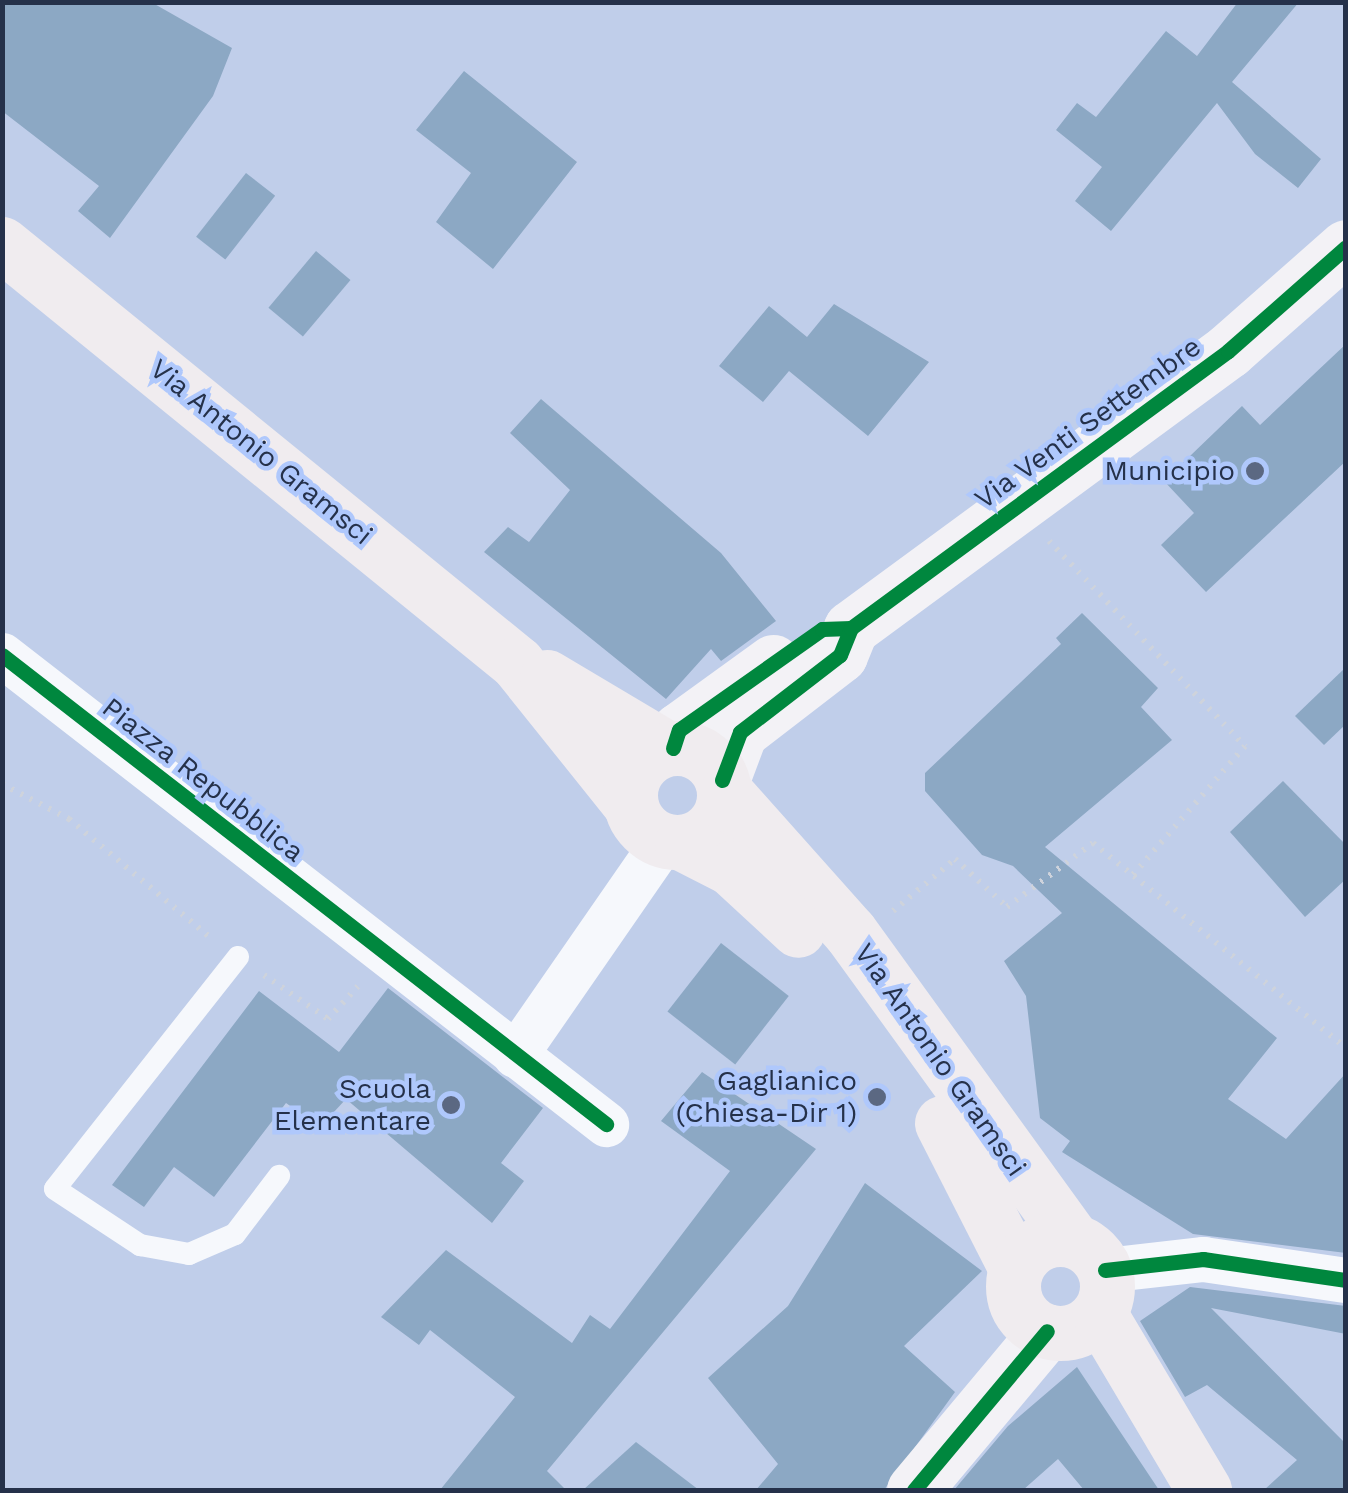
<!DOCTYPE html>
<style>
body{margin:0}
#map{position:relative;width:1348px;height:1493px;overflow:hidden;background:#c0ceea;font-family:"Work Sans",sans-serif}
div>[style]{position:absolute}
.building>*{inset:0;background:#8ca8c4;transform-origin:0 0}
.path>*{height:6px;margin-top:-3px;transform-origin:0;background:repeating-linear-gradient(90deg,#ced3dc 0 2.5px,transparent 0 10.5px)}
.lane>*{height:22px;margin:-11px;padding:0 11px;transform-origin:11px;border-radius:11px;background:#f6f8fc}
.street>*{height:45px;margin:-22.5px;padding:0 22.5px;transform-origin:22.5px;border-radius:22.5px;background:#f6f8fc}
.secondary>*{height:55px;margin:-27.5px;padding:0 27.5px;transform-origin:27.5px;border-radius:27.5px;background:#f3f2f6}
.primary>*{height:55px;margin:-27.5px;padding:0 27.5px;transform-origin:27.5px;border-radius:27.5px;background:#f0ecef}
.primary>.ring{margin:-27.5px;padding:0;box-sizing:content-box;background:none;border:55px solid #f0ecef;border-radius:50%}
.cycleway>*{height:15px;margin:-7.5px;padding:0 7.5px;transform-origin:7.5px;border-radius:7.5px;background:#00873e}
.dots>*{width:28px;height:28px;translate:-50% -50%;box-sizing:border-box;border:5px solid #afc8fc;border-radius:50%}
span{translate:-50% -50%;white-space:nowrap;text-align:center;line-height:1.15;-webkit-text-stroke:9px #afc8fc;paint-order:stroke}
.street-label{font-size:28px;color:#25314a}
.poi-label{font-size:28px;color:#25314a}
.right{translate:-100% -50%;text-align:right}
.frame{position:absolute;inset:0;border:5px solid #25314a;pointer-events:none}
</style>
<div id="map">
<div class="building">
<div style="clip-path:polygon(2px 2px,151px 2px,232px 48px,213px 96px,110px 238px,78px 211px,99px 186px,2px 111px)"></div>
<div style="clip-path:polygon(1238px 2px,1299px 2px,1232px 82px,1321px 159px,1298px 188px,1255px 154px,1217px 103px,1111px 231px,1075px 201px,1102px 167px,1056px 130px,1077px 103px,1096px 117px,1166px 31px,1197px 56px)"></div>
<div style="clip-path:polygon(464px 71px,577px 162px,493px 269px,436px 222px,471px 173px,416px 130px)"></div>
<div style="left:246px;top:173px;width:37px;height:81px;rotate:38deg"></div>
<div style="left:316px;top:251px;width:45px;height:74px;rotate:40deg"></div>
<div style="clip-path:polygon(834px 304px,929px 362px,868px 436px,789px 371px,763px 402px,719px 366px,769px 306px,807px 337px)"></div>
<div style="clip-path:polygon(1346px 344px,1346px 461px,1206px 592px,1161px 545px,1194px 513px,1164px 481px,1242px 406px,1260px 425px)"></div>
<div style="clip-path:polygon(541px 399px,721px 553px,776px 621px,721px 661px,711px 649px,666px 699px,484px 552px,508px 527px,529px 542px,570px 490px,510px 433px)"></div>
<div style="clip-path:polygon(1082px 613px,1158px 688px,1141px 707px,1172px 740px,1045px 847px,1277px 1038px,1228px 1099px,1286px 1139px,1346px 1073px,1346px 1253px,1193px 1234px,1062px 1152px,1070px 1141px,1040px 1118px,1026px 996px,1004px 961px,1062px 913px,1013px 866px,982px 855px,925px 791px,925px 773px,1061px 644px,1056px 638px)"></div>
<div style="clip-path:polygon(1346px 667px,1346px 724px,1324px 745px,1295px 716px)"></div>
<div style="clip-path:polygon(1283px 781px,1346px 845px,1346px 879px,1305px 917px,1230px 832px)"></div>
<div style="left:721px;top:943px;width:86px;height:87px;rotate:38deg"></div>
<div style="clip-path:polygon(388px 988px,543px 1108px,501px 1163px,524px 1181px,492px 1223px,346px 1099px,320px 1127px,286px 1103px,214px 1197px,174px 1167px,144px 1207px,112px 1185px,259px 991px,339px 1052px)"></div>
<div style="clip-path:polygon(702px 1072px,816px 1149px,547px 1471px,566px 1490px,440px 1490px,515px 1397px,430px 1330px,419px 1345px,381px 1317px,446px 1250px,572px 1343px,590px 1315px,610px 1329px,730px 1171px,661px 1121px)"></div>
<div style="clip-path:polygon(865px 1183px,982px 1271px,904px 1346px,955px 1392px,884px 1490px,756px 1490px,778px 1464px,708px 1378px,788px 1306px)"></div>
<div style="clip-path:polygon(1190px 1287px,1346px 1306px,1346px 1334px,1211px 1308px,1346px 1444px,1346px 1490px,1264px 1490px,1297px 1460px,1207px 1385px,1185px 1397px,1140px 1321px)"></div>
<div style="clip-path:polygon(1077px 1367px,1159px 1490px,1084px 1490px,1058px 1459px,1023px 1490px,954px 1490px,1008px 1426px)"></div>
<div style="clip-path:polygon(636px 1442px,699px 1490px,583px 1490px)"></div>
</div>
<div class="path">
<div style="left:1049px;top:541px;width:284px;rotate:46.3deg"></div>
<div style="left:1245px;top:746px;width:171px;rotate:131deg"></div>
<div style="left:2px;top:784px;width:76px;rotate:27.6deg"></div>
<div style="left:69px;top:819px;width:188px;rotate:40deg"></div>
<div style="left:893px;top:911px;width:81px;rotate:-40deg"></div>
<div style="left:955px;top:859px;width:71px;rotate:42.7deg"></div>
<div style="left:1007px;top:907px;width:107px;rotate:-36.7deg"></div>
<div style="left:1093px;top:843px;width:326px;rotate:39deg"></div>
<div style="left:264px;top:975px;width:78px;rotate:34.5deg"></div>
<div style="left:328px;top:1019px;width:46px;rotate:-47.6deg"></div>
</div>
<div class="lane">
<div style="left:238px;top:957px;width:295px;rotate:128.3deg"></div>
<div style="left:55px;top:1189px;width:102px;rotate:33.4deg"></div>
<div style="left:140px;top:1245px;width:50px;rotate:10.4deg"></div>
<div style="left:189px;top:1254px;width:50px;rotate:-23.5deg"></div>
<div style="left:235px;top:1234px;width:73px;rotate:-52.8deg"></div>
</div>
<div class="street">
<div style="left:2px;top:655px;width:765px;rotate:37.83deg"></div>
<div style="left:515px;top:1055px;width:260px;rotate:-55.3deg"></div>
<div style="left:1105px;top:1270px;width:99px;rotate:-6.4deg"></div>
<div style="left:1203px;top:1259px;width:145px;rotate:8.4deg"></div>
</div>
<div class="secondary">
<div style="left:673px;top:748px;width:19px;rotate:-72deg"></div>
<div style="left:679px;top:730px;width:116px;rotate:-35.9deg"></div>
<div style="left:722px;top:780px;width:51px;rotate:-69.4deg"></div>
<div style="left:740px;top:732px;width:126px;rotate:-37.6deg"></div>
<div style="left:840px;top:655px;width:29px;rotate:-68deg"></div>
<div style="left:851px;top:628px;width:468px;rotate:-36.3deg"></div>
<div style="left:1228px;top:351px;width:157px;rotate:-41.4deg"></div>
<div style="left:914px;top:1490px;width:207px;rotate:-50.1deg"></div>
</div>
<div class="primary">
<div style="left:2px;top:244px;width:664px;rotate:39.13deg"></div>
<div style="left:517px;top:663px;width:181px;rotate:51.3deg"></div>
<div style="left:547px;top:677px;width:139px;rotate:30.8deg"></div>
<div class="ring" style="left:630px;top:748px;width:39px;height:39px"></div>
<div style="left:726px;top:793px;width:186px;rotate:48.3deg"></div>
<div style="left:850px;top:932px;width:379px;rotate:54.1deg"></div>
<div style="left:682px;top:843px;width:55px;rotate:27deg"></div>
<div style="left:731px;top:868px;width:91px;rotate:42.8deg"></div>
<div style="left:942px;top:1123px;width:163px;rotate:63deg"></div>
<div class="ring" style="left:1013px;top:1239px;width:39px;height:39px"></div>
<div style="left:1099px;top:1313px;width:206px;rotate:59.3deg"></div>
</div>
<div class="cycleway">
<div style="left:2px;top:655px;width:765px;rotate:37.83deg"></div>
<div style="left:673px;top:748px;width:19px;rotate:-72deg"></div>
<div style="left:679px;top:730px;width:175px;rotate:-35.2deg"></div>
<div style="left:822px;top:629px;width:29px;rotate:-2deg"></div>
<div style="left:722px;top:780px;width:51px;rotate:-69.4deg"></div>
<div style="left:740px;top:732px;width:126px;rotate:-37.6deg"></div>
<div style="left:840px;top:655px;width:29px;rotate:-68deg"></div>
<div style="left:851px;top:628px;width:468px;rotate:-36.3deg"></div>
<div style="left:1228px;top:351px;width:157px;rotate:-41.4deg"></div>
<div style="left:1105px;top:1270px;width:99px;rotate:-6.4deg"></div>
<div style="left:1203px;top:1259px;width:145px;rotate:8.4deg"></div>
<div style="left:914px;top:1490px;width:207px;rotate:-50.1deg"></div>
</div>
<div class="dots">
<div style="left:1255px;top:471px;background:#5b6882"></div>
<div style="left:877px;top:1097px;background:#5b6882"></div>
<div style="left:451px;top:1105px;background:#5b6882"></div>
</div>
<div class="street-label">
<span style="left:1088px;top:423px;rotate:-36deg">Via Venti Settembre</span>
<span style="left:261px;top:452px;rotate:39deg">Via Antonio Gramsci</span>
<span style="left:203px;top:780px;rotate:38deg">Piazza Repubblica</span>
<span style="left:940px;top:1060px;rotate:55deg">Via Antonio Gramsci</span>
</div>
<div class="poi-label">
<span class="right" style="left:1235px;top:471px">Municipio</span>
<span class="right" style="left:857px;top:1097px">Gaglianico<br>(Chiesa-Dir 1)</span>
<span class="right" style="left:431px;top:1105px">Scuola<br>Elementare</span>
</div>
<div class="frame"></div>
</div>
